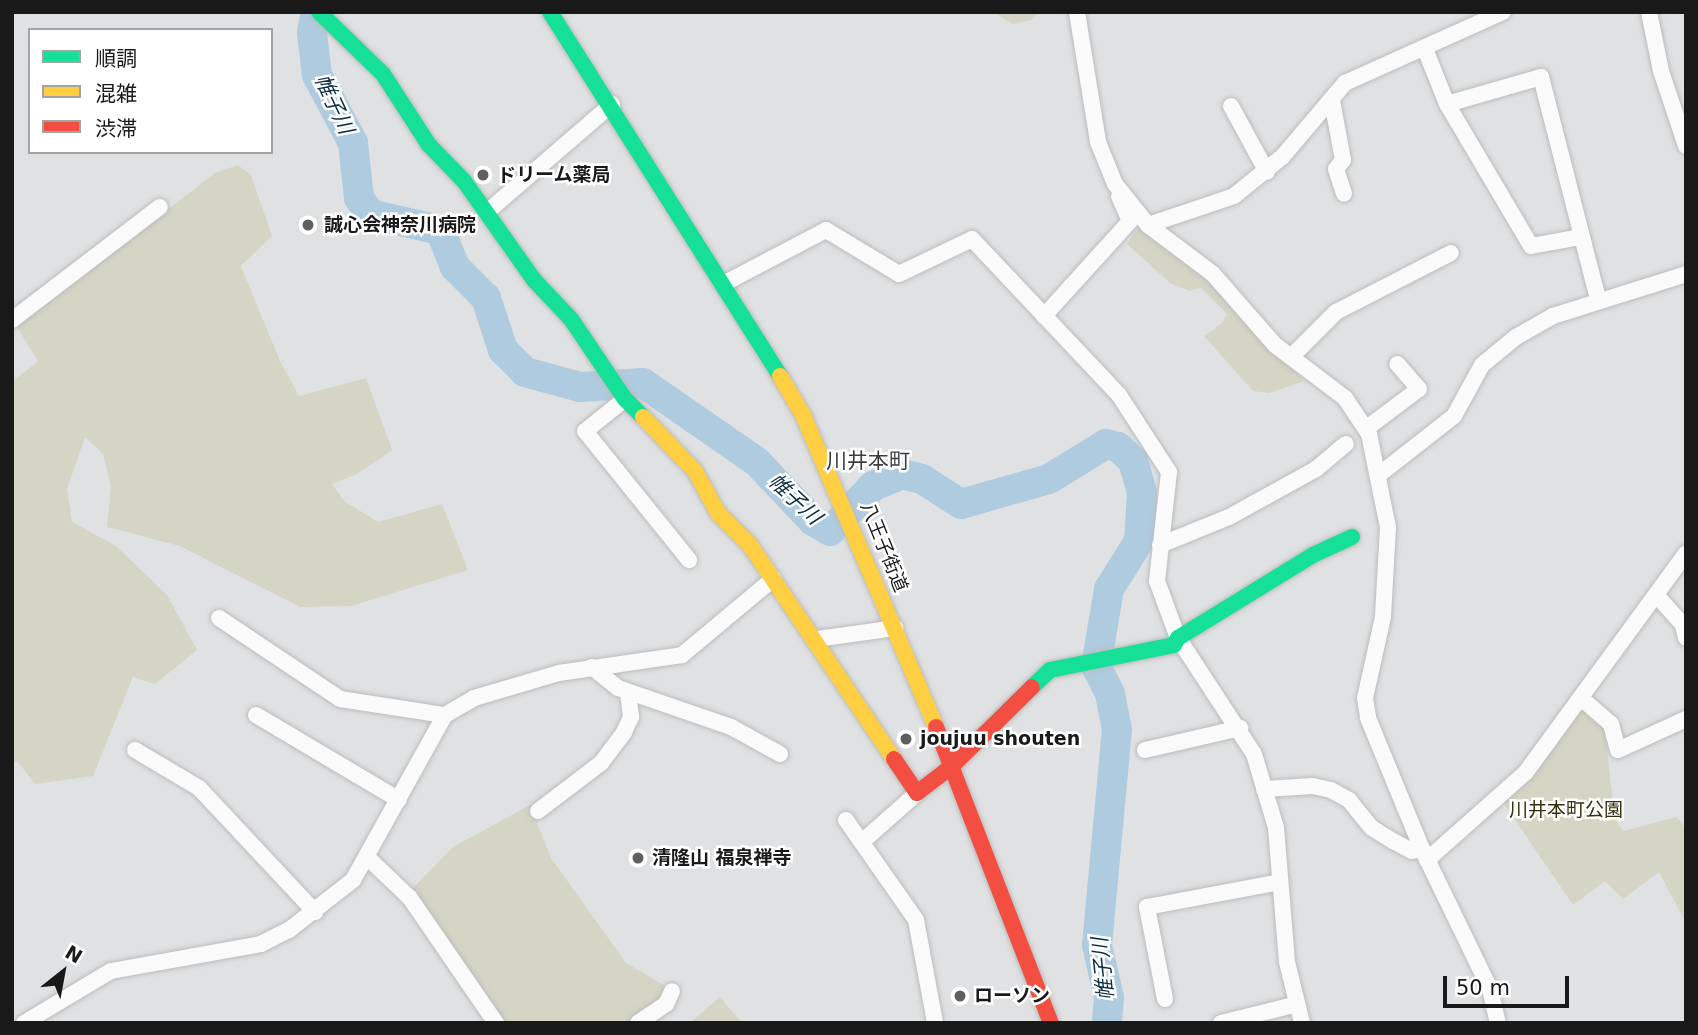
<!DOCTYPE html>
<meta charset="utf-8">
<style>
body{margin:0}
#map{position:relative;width:1698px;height:1035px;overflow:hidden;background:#e0e1e2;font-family:"DejaVu Sans","Noto Sans JP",sans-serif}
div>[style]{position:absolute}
.green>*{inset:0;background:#d4d5c5}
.river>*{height:30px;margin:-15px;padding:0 15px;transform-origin:15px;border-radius:15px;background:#afcbe0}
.roads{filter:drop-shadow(0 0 2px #bbbcbd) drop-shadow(0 0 2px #bbbcbd)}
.street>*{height:16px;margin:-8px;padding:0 8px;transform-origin:8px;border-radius:8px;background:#fafafb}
.fast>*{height:16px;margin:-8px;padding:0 8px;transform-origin:8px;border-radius:8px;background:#16e098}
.slow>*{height:16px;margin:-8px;padding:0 8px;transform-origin:8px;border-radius:8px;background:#ffcf43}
.jam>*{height:16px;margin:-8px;padding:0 8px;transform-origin:8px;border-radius:8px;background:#f24e42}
.dots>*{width:19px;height:19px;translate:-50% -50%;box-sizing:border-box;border:4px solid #fff;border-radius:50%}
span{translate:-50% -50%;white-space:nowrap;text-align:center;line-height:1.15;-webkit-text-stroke:5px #fff;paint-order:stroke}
.poi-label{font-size:19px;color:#19191a;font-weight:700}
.left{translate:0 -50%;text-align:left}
.street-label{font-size:19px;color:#19191a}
.park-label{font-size:19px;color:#31320e}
.water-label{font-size:21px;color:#0e2e43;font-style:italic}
.neighbourhood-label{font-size:21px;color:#3e3e41}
.frame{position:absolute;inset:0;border:14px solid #19191a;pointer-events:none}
.legend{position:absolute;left:28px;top:28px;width:245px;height:126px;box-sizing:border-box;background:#fff;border:2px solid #a3a3a3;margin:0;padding:9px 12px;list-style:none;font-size:21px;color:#19191a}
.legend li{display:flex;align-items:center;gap:14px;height:35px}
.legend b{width:35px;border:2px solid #a3a3a3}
.north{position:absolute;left:28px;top:937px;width:70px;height:70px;-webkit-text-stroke:5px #fff;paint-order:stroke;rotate:31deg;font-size:19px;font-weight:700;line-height:28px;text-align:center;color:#19191a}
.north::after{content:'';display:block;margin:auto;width:24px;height:32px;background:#19191a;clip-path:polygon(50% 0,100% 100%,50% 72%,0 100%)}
.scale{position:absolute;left:1443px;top:976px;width:126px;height:32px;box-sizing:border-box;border:4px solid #19191a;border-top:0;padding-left:9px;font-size:21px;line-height:24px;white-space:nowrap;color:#19191a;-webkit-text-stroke:5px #fff;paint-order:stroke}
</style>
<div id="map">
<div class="green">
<div style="clip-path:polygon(993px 12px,1038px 12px,1031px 20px,1013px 24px)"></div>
<div style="clip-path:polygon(238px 165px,251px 175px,272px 236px,241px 266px,280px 361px,299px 396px,366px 378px,392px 450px,357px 474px,332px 484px,344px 501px,378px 522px,442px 504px,468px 570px,351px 606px,300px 607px,180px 546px,107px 527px,111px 487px,103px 454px,85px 437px,67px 489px,72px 522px,116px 546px,167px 595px,197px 650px,155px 684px,133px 677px,93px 776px,35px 784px,18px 762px,12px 762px,12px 382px,38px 361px,17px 327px,215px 173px)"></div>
<div style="clip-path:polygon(1140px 225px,1165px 228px,1199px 254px,1199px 273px,1304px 381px,1269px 393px,1253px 391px,1204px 336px,1221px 324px,1227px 314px,1201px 288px,1189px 291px,1170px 283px,1127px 244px)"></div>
<div style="clip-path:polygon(1581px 707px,1604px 725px,1615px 820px,1623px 831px,1677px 817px,1686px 829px,1686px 923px,1659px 872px,1623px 899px,1605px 881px,1573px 905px,1503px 802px)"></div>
<div style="clip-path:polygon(530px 805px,551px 858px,626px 963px,669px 988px,663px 1001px,631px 1023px,503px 1023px,410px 891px,453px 847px)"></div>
<div style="clip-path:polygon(720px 997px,742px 1023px,690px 1023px,692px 1021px)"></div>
</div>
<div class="river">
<div style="left:316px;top:12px;width:21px;rotate:101deg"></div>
<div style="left:312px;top:33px;width:42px;rotate:83.2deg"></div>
<div style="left:317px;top:75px;width:77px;rotate:62.1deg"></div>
<div style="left:353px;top:143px;width:55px;rotate:83.8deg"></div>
<div style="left:359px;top:198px;width:19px;rotate:55deg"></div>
<div style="left:370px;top:214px;width:72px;rotate:12.9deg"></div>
<div style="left:440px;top:230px;width:40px;rotate:68deg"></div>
<div style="left:455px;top:267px;width:44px;rotate:45deg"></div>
<div style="left:486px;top:298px;width:55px;rotate:71.9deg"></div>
<div style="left:503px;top:350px;width:31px;rotate:45deg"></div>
<div style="left:525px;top:372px;width:57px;rotate:15.3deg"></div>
<div style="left:580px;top:387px;width:63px;rotate:-3.6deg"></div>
<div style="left:643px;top:383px;width:139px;rotate:34.7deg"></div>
<div style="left:757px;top:462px;width:81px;rotate:46.5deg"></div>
<div style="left:813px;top:521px;width:20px;rotate:30deg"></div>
<div style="left:830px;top:531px;width:62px;rotate:-46.3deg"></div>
<div style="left:873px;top:486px;width:31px;rotate:-22deg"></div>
<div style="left:902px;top:474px;width:21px;rotate:14deg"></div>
<div style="left:922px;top:479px;width:46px;rotate:32.7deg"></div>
<div style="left:961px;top:504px;width:91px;rotate:-15.9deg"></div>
<div style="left:1049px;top:479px;width:67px;rotate:-31.6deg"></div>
<div style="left:1106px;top:444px;width:12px;rotate:14deg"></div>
<div style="left:1118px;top:447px;width:21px;rotate:43deg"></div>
<div style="left:1133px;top:461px;width:33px;rotate:74deg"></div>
<div style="left:1142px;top:493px;width:48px;rotate:93.6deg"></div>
<div style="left:1139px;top:541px;width:57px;rotate:122deg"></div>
<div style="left:1109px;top:589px;width:78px;rotate:99.6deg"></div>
<div style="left:1096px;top:666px;width:31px;rotate:63deg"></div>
<div style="left:1110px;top:694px;width:36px;rotate:79deg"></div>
<div style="left:1117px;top:729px;width:217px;rotate:95.3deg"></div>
<div style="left:1097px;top:945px;width:54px;rotate:77.2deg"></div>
<div style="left:1109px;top:998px;width:25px;rotate:95deg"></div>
</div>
<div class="roads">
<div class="street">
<div style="left:1077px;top:12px;width:132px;rotate:80.8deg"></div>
<div style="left:1098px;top:142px;width:45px;rotate:68deg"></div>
<div style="left:1115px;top:184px;width:53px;rotate:51.2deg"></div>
<div style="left:1148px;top:225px;width:81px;rotate:37deg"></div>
<div style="left:1213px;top:274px;width:94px;rotate:48.9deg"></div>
<div style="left:1275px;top:345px;width:88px;rotate:37.1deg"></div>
<div style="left:1345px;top:398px;width:43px;rotate:56.3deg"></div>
<div style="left:1369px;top:434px;width:95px;rotate:78.5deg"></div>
<div style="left:1388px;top:527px;width:90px;rotate:93.2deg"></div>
<div style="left:1383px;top:617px;width:83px;rotate:102.5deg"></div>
<div style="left:1365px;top:698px;width:20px;rotate:81deg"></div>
<div style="left:1368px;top:718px;width:142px;rotate:67.6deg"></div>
<div style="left:1649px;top:12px;width:60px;rotate:78.5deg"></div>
<div style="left:1661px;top:71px;width:79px;rotate:71.6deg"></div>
<div style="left:1425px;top:49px;width:59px;rotate:68.2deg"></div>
<div style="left:1447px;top:104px;width:165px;rotate:59.4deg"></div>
<div style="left:1531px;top:246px;width:51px;rotate:-10.2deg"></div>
<div style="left:1332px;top:101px;width:60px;rotate:79.4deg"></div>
<div style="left:1343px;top:160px;width:11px;rotate:128deg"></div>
<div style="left:1336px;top:169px;width:26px;rotate:72deg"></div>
<div style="left:1447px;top:104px;width:98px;rotate:-16deg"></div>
<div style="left:1541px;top:77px;width:229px;rotate:75.6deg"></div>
<div style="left:1231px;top:106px;width:75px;rotate:61.4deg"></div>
<div style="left:487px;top:212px;width:165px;rotate:-40.8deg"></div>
<div style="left:1148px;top:225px;width:91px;rotate:-18.6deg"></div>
<div style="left:1234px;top:196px;width:63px;rotate:-39.2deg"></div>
<div style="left:1283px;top:156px;width:96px;rotate:-49.7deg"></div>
<div style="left:1345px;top:83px;width:173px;rotate:-24.2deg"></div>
<div style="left:725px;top:283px;width:114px;rotate:-27.7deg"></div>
<div style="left:826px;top:230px;width:85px;rotate:31.1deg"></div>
<div style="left:899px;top:274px;width:81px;rotate:-25.6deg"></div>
<div style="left:972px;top:239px;width:214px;rotate:46.7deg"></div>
<div style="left:1119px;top:395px;width:92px;rotate:57deg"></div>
<div style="left:1169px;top:472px;width:110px;rotate:96.3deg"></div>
<div style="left:1157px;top:581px;width:61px;rotate:69.8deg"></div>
<div style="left:1178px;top:638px;width:139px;rotate:56.8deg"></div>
<div style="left:1254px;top:754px;width:77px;rotate:73.4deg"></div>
<div style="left:1276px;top:828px;width:134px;rotate:85.3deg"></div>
<div style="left:1287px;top:962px;width:63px;rotate:76.2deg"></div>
<div style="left:1044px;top:316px;width:128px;rotate:-47.8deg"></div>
<div style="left:1130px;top:221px;width:27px;rotate:-114deg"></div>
<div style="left:12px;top:320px;width:186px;rotate:-37.4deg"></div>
<div style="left:1291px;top:357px;width:64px;rotate:-45deg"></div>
<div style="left:1336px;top:312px;width:129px;rotate:-27.2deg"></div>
<div style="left:625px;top:399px;width:51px;rotate:141.3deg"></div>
<div style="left:585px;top:431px;width:166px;rotate:51.1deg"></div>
<div style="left:1367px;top:428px;width:65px;rotate:-36.9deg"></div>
<div style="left:1419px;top:389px;width:33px;rotate:-131deg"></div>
<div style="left:1380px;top:474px;width:94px;rotate:-38.1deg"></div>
<div style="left:1454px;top:416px;width:58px;rotate:-61.2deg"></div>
<div style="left:1482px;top:365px;width:44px;rotate:-39.5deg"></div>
<div style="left:1516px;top:337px;width:43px;rotate:-29.6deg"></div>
<div style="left:1553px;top:316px;width:139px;rotate:-17.5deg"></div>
<div style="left:1160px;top:545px;width:74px;rotate:-22.1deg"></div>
<div style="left:1229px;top:517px;width:99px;rotate:-28.9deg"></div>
<div style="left:1316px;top:469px;width:39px;rotate:-40deg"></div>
<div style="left:1658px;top:597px;width:38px;rotate:48deg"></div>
<div style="left:1683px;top:625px;width:13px;rotate:77deg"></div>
<div style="left:219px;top:618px;width:146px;rotate:33.8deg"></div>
<div style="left:340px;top:699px;width:106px;rotate:8.7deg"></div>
<div style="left:817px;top:639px;width:79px;rotate:-8deg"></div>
<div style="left:592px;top:667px;width:33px;rotate:39deg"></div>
<div style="left:618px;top:688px;width:120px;rotate:19deg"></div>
<div style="left:731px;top:727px;width:56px;rotate:28.9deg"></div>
<div style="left:1581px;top:698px;width:40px;rotate:41deg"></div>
<div style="left:1611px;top:724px;width:27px;rotate:75deg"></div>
<div style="left:1618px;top:750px;width:75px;rotate:-24.5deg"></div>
<div style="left:256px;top:715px;width:166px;rotate:30.7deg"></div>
<div style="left:135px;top:750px;width:74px;rotate:30.7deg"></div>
<div style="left:199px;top:788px;width:170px;rotate:46.9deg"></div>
<div style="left:1145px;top:750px;width:98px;rotate:-13deg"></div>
<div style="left:1264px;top:789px;width:49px;rotate:-3.5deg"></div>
<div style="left:1313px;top:786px;width:18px;rotate:13deg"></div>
<div style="left:1331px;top:790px;width:21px;rotate:29deg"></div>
<div style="left:1349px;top:800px;width:36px;rotate:51deg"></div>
<div style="left:1372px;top:828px;width:25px;rotate:32deg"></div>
<div style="left:1393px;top:841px;width:21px;rotate:28deg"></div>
<div style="left:1412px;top:851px;width:10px;rotate:-11deg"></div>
<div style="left:1422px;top:849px;width:156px;rotate:64.1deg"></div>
<div style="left:1490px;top:989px;width:35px;rotate:77deg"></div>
<div style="left:538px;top:811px;width:79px;rotate:-37.3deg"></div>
<div style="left:601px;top:763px;width:39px;rotate:-53deg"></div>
<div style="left:624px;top:732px;width:17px;rotate:-65deg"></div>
<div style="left:631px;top:717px;width:26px;rotate:-97deg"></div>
<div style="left:846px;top:820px;width:122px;rotate:55deg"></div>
<div style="left:916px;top:920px;width:105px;rotate:79.5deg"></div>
<div style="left:863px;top:841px;width:72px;rotate:-41.6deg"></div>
<div style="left:368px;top:858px;width:58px;rotate:43.6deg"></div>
<div style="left:410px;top:898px;width:152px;rotate:55.5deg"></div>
<div style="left:1427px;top:860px;width:132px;rotate:-41.6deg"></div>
<div style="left:1526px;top:772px;width:271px;rotate:-53.8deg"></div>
<div style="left:1165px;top:999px;width:94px;rotate:-101.1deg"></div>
<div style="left:1147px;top:907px;width:135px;rotate:-10.6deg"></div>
<div style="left:24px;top:1023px;width:101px;rotate:-30.9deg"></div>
<div style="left:111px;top:971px;width:152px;rotate:-10.2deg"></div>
<div style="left:261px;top:944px;width:31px;rotate:-27deg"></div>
<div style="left:289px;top:930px;width:81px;rotate:-38deg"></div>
<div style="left:353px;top:880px;width:189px;rotate:-60.9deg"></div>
<div style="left:445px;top:715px;width:34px;rotate:-30deg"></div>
<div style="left:474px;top:698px;width:89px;rotate:-16.4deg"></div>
<div style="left:559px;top:673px;width:124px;rotate:-8.3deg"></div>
<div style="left:682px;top:655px;width:119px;rotate:-39.9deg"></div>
<div style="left:638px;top:1023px;width:34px;rotate:-34deg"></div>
<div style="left:666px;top:1004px;width:14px;rotate:-65deg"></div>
<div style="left:1221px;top:1023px;width:75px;rotate:-13.9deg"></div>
</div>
<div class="fast">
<div style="left:319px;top:12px;width:89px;rotate:44.1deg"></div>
<div style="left:383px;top:74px;width:85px;rotate:57.1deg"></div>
<div style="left:429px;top:145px;width:50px;rotate:45.8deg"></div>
<div style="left:464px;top:181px;width:121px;rotate:54.7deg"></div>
<div style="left:534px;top:280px;width:54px;rotate:46.5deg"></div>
<div style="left:571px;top:319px;width:97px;rotate:56deg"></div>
<div style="left:625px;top:399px;width:25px;rotate:45deg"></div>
<div style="left:550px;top:12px;width:431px;rotate:57.7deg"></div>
<div style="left:1032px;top:687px;width:25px;rotate:-43deg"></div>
<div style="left:1050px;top:670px;width:126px;rotate:-11.4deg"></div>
<div style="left:1174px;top:645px;width:8px;rotate:-60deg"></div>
<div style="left:1178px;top:638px;width:158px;rotate:-31.6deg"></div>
<div style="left:1313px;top:555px;width:43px;rotate:-24.8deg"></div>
</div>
<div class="slow">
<div style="left:780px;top:376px;width:45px;rotate:59.5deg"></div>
<div style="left:803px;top:415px;width:339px;rotate:66.9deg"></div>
<div style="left:643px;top:417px;width:75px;rotate:46.1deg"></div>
<div style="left:695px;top:471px;width:48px;rotate:61.3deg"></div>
<div style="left:718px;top:513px;width:45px;rotate:45deg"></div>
<div style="left:750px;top:545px;width:258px;rotate:56.1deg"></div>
</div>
<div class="jam">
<div style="left:936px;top:727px;width:318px;rotate:68.8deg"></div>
<div style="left:894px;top:759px;width:41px;rotate:55.9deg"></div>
<div style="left:917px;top:793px;width:44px;rotate:-37.6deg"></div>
<div style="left:952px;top:766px;width:112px;rotate:-44.6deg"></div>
</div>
</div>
<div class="dots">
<div style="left:483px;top:175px;background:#5f5f60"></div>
<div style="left:308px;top:225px;background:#5f5f60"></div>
<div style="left:906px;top:739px;background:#5f5f60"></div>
<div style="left:638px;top:858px;background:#5f5f60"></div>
<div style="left:960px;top:996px;background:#5f5f60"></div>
</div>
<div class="poi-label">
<span class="left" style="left:497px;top:175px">ドリーム薬局</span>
<span class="left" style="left:324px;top:225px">誠心会神奈川病院</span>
<span class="left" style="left:920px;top:739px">joujuu shouten</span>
<span class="left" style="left:652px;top:858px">清隆山 福泉禅寺</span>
<span class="left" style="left:974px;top:996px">ローソン</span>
</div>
<div class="street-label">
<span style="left:884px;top:547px;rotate:68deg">八王子街道</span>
</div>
<div class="park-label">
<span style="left:1566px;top:810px">川井本町公園</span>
</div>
<div class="water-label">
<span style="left:334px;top:104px;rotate:65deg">帷子川</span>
<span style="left:795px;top:499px;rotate:43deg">帷子川</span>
<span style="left:1103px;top:969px;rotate:-96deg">帷子川</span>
</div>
<div class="neighbourhood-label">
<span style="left:868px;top:461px">川井本町</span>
</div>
<div class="frame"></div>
<ul class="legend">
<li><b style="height:9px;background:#16e098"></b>順調</li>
<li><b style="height:9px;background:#ffcf43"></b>混雑</li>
<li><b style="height:9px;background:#f24e42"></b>渋滞</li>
</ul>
<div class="north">N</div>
<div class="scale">50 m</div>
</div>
